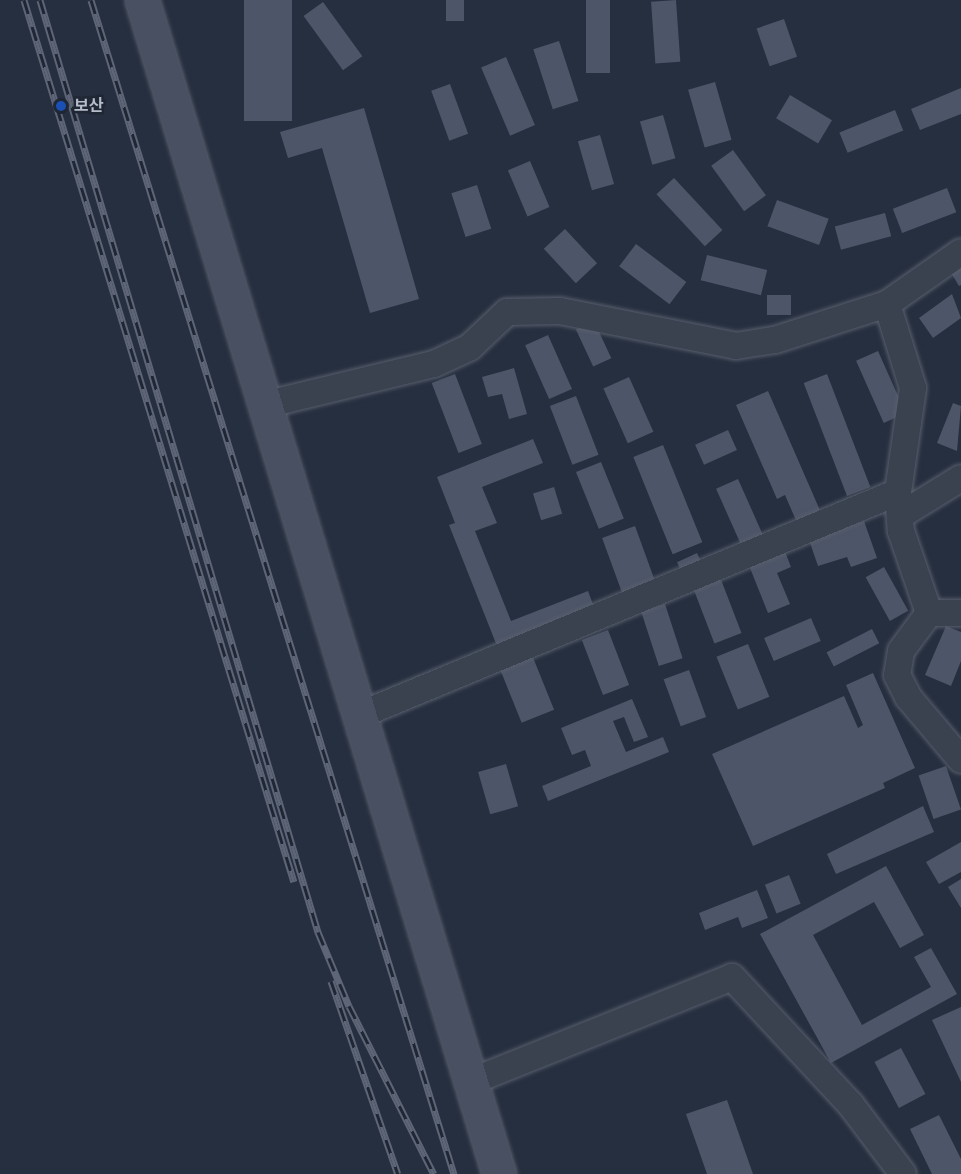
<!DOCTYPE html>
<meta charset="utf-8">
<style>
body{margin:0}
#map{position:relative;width:961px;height:1174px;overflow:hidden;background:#262f3f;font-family:Montserrat,"Noto Sans KR",sans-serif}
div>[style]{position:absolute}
.building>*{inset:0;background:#4d5568;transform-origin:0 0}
.roads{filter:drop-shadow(0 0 2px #585f6d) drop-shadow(0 0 2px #585f6d)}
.street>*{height:26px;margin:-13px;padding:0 13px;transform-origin:13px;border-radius:13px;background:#3a414f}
.secondary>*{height:33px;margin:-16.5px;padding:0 16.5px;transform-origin:16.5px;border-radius:16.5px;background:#495062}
.rail>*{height:7px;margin-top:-3.5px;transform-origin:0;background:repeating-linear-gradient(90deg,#1f2634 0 14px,#5d6576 0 28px);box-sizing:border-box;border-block:2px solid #5d6576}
.dots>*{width:16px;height:16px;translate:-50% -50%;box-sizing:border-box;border:3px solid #1f2634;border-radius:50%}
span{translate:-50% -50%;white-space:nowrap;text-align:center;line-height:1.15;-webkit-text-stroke:5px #1f2634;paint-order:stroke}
.poi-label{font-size:16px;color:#b7bcca;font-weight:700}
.left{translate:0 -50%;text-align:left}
</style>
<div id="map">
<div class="building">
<div style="left:244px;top:0;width:48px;height:121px"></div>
<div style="left:446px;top:0;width:18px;height:21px"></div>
<div style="left:586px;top:0;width:24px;height:73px"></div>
<div style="left:676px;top:0;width:62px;height:25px;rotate:86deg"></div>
<div style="left:323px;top:2px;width:67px;height:24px;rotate:54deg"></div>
<div style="left:784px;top:19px;width:40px;height:29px;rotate:71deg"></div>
<div style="left:559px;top:41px;width:63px;height:27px;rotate:72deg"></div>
<div style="left:506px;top:57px;width:74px;height:27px;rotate:67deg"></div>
<div style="left:715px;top:82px;width:60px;height:28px;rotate:74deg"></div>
<div style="left:450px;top:84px;width:53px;height:20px;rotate:70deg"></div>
<div style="clip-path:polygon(961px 88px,961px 114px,920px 130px,911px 109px)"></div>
<div style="left:790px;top:95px;width:49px;height:27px;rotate:31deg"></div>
<div style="clip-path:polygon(364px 108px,419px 299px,370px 313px,322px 148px,288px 158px,280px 132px)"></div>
<div style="left:895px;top:110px;width:22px;height:60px;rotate:68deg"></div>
<div style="left:663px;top:115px;width:45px;height:24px;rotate:74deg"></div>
<div style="left:600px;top:135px;width:51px;height:23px;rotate:74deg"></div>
<div style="left:733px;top:150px;width:56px;height:27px;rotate:54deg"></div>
<div style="left:530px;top:161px;width:50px;height:24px;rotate:67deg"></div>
<div style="left:674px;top:178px;width:71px;height:24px;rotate:47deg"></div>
<div style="left:477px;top:185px;width:46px;height:27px;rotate:72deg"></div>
<div style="left:947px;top:188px;width:26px;height:58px;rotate:69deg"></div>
<div style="left:777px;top:200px;width:55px;height:28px;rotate:20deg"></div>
<div style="left:885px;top:213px;width:24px;height:52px;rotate:75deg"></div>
<div style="left:565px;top:229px;width:47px;height:29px;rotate:47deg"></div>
<div style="left:636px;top:244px;width:63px;height:28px;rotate:37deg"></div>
<div style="left:707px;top:255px;width:62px;height:26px;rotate:14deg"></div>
<div style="clip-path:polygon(961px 267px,961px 285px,959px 286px,951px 273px)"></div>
<div style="clip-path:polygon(952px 294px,961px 318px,933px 338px,919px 318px)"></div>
<div style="left:767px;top:295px;width:24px;height:20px"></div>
<div style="left:594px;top:321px;width:41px;height:20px;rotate:65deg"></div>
<div style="left:548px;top:335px;width:59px;height:25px;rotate:66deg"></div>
<div style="left:878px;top:351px;width:68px;height:24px;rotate:66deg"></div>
<div style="clip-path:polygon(514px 368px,527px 414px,509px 419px,502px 394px,488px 397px,482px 377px)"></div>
<div style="left:455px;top:374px;width:75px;height:25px;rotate:69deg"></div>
<div style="left:827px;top:374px;width:121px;height:25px;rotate:69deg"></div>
<div style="left:629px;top:377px;width:60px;height:28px;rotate:66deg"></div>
<div style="clip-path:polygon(768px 391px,822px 515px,798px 525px,785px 495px,777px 499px,736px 405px)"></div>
<div style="left:576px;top:396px;width:63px;height:28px;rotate:69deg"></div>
<div style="clip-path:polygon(953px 403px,961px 406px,957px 451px,937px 443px)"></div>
<div style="left:728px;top:430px;width:22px;height:36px;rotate:66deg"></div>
<div style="clip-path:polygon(533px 439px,543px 463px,482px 487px,497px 523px,475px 531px,511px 621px,588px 591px,594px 607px,497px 646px,449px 525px,455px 523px,437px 477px)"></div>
<div style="left:663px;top:445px;width:105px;height:32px;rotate:68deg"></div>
<div style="left:601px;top:462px;width:61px;height:27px;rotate:68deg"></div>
<div style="left:738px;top:479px;width:61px;height:24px;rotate:66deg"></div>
<div style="left:554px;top:487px;width:28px;height:22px;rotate:73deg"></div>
<div style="clip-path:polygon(864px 521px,877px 558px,851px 567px,847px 557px,818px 566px,809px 540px)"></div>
<div style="left:635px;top:526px;width:64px;height:35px;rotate:70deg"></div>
<div style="clip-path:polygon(784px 549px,791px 567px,777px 573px,790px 604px,768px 613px,748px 563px)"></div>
<div style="left:697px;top:553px;width:14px;height:22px;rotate:65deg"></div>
<div style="left:884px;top:567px;width:50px;height:21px;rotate:61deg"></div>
<div style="left:720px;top:577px;width:60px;height:29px;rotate:69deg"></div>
<div style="left:665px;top:604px;width:57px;height:25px;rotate:72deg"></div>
<div style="left:811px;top:618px;width:25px;height:51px;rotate:67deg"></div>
<div style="clip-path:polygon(946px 626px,961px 632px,961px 661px,951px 686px,925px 675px)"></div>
<div style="left:872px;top:629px;width:16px;height:51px;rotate:63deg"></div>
<div style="left:608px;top:630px;width:59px;height:28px;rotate:69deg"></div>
<div style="left:748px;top:644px;width:57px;height:34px;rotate:68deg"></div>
<div style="left:532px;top:655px;width:59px;height:35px;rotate:68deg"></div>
<div style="left:689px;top:670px;width:50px;height:27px;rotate:70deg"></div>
<div style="clip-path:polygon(873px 673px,915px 768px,883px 783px,885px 788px,753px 846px,712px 754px,844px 696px,858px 728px,863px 725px,846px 685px)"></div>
<div style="clip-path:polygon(632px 699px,648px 737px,634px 742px,624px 717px,613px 721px,626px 752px,663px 737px,669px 752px,548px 801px,542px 786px,591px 766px,585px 750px,572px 755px,561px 728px)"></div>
<div style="left:506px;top:764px;width:44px;height:29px;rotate:74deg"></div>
<div style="left:946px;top:766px;width:46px;height:29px;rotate:71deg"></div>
<div style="clip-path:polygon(923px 806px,934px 832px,836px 874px,827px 854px)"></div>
<div style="clip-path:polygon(961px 842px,961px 872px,939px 884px,926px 862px)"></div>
<div style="clip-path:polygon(886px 866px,924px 935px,900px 948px,874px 902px,813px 935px,862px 1025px,931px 987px,914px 957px,931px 948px,957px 994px,831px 1063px,760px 934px)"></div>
<div style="left:789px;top:875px;width:31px;height:26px;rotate:68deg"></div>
<div style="clip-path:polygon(961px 879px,961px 908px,948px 887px)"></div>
<div style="clip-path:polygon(757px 890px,768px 918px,742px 928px,738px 917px,705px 930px,699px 913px)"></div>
<div style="clip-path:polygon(961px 1007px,961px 1082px,932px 1020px)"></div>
<div style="left:901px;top:1048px;width:52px;height:30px;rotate:62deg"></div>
<div style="clip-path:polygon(727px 1100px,753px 1174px,707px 1174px,686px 1114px)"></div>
<div style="clip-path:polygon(939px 1115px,961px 1159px,961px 1174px,932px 1174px,910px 1129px)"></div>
</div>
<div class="roads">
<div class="street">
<div style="left:887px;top:304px;width:88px;rotate:72.8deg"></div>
<div style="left:913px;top:388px;width:105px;rotate:98.2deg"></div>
<div style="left:898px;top:492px;width:39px;rotate:86deg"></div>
<div style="left:901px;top:531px;width:87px;rotate:71.1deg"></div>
<div style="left:929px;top:613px;width:47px;rotate:126.4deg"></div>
<div style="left:901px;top:651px;width:24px;rotate:99deg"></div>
<div style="left:897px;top:675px;width:25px;rotate:63deg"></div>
<div style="left:908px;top:697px;width:82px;rotate:49.9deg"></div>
<div style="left:264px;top:405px;width:175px;rotate:-13.6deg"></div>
<div style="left:434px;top:364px;width:40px;rotate:-25deg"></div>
<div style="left:470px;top:347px;width:51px;rotate:-43.4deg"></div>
<div style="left:507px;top:312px;width:53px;rotate:-1.1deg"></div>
<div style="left:560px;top:311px;width:179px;rotate:11.2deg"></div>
<div style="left:736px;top:346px;width:39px;rotate:-9deg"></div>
<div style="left:775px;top:340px;width:118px;rotate:-17.8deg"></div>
<div style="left:887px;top:304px;width:90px;rotate:-35.1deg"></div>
<div style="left:901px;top:515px;width:70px;rotate:-31.7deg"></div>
<div style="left:929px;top:613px;width:32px"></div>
<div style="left:360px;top:715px;width:582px;rotate:-22.51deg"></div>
<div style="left:470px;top:1082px;width:282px;rotate:-21.8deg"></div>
<div style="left:732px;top:977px;width:175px;rotate:47.1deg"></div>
<div style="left:851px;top:1105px;width:86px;rotate:53deg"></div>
</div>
<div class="secondary">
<div style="left:142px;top:0;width:1227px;rotate:73.09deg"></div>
</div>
</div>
<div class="rail">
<div style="left:24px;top:0;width:922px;rotate:72.98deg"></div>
<div style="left:40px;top:0;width:973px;rotate:73.39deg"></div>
<div style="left:318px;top:932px;width:80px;rotate:67.3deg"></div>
<div style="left:349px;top:1006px;width:188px;rotate:63.2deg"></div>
<div style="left:91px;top:0;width:1229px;rotate:72.82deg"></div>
<div style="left:331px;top:981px;width:204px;rotate:70.9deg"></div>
</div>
<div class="dots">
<div style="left:61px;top:106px;background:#1a4fb4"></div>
</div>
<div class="poi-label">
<span class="left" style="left:74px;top:106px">보산</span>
</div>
</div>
